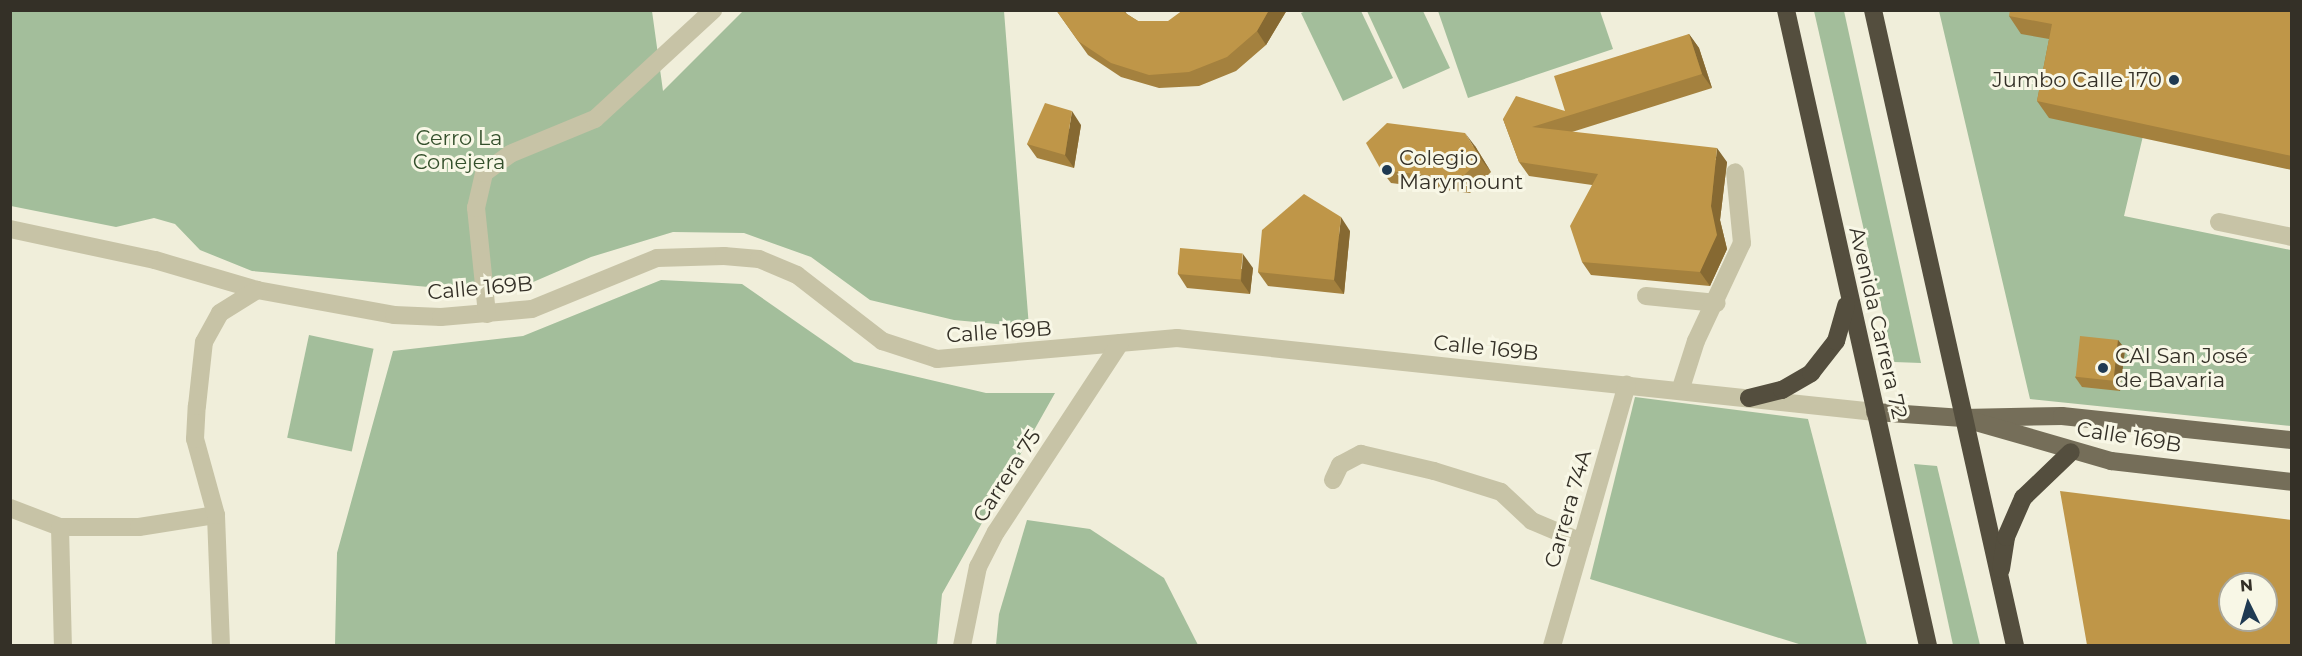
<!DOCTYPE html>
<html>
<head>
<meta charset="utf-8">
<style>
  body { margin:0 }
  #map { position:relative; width:2302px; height:656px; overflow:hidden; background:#f0eeda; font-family:Montserrat,sans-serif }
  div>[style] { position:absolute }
  .green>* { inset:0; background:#a3be9b; transform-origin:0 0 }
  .minor>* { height:18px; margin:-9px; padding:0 9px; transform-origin:9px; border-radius:9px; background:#c7c3a6 }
  .major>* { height:18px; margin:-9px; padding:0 9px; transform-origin:9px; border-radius:9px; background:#756e59 }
  .highway>* { height:18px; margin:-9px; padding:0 9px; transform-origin:9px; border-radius:9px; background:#544e3e }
  .wall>* { inset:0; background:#a4813e }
  .shaded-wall>* { inset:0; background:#866932 }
  .building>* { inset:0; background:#bf9648; transform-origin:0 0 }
  .dots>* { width:16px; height:16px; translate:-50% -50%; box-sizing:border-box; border:3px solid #f8f7e6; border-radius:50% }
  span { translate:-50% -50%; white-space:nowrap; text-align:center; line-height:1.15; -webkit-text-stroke:6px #f8f7e6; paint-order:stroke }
  .poi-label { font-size:21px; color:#343027 }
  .right { translate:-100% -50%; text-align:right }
  .left { translate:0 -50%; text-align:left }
  .park-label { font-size:21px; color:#34502c }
  .street-label { font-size:21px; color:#343027 }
  .frame { position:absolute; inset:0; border:12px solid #343027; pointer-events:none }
  .north { position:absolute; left:2218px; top:572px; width:60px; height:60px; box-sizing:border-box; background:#f8f7e6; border:2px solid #aaa79a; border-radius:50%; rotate:355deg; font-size:16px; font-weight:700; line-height:24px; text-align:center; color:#343027 }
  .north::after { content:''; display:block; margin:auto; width:21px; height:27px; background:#1f3a52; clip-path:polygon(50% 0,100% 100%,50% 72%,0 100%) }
</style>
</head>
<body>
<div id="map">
  <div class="green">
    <div style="clip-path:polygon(10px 11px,652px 11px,663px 91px,743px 11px,1004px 11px,1029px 327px,954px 320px,870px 300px,811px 257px,744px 233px,673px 232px,591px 257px,517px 289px,451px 289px,252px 271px,200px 250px,175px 224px,154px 218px,116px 227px,11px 206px)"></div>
    <div style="clip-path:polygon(1306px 11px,1361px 11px,1393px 78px,1343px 101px,1301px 13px)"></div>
    <div style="clip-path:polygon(1367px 11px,1423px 11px,1450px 68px,1403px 89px)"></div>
    <div style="clip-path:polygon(1438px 11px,1600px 11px,1613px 49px,1468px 98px)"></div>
    <div style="clip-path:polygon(1814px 11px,1844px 11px,1921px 363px,1894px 362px)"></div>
    <div style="clip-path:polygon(1939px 11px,2026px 11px,2064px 42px,2143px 136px,2124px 216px,2291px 250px,2291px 426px,2030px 399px)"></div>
    <div style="clip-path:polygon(661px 280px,742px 284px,854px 362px,986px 393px,1055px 393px,942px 594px,937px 645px,335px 645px,337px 553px,393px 351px,523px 336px)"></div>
    <div style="left:309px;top:335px;width:66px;height:105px;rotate:12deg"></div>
    <div style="clip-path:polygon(1635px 397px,1808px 419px,1867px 645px,1802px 645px,1590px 579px)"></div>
    <div style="clip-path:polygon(1914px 464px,1937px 466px,1980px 645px,1953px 645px)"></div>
    <div style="clip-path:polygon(1027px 520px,1090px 529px,1164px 578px,1198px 645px,996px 645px,999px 614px)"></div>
  </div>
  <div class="minor">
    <div style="left:2219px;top:222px;width:75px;rotate:11.6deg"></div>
    <div style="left:10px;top:229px;width:148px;rotate:12.1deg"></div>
    <div style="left:155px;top:260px;width:106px;rotate:16.4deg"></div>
    <div style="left:257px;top:290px;width:139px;rotate:10.3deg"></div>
    <div style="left:394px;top:315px;width:47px;rotate:2.4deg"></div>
    <div style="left:441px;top:317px;width:91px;rotate:-5deg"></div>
    <div style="left:532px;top:309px;width:135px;rotate:-22.2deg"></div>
    <div style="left:657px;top:258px;width:67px;rotate:-1.7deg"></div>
    <div style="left:724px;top:256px;width:35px;rotate:5deg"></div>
    <div style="left:759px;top:259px;width:41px;rotate:22.8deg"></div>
    <div style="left:797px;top:275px;width:108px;rotate:37.8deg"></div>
    <div style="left:882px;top:341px;width:58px;rotate:18.1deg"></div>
    <div style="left:937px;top:359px;width:241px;rotate:-5deg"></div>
    <div style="left:1177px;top:338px;width:702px;rotate:6.05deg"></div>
    <div style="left:1646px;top:296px;width:71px;rotate:5.6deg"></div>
    <div style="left:487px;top:314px;width:107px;rotate:-95.9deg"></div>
    <div style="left:476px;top:208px;width:36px;rotate:-77deg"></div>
    <div style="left:484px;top:173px;width:32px;rotate:-36deg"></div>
    <div style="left:510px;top:154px;width:92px;rotate:-22.4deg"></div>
    <div style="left:595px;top:119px;width:161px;rotate:-42.7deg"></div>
    <div style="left:1680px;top:391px;width:52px;rotate:-72.3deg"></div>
    <div style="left:1696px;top:341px;width:108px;rotate:-64.9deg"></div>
    <div style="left:1742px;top:243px;width:71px;rotate:-95.6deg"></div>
    <div style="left:1333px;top:480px;width:17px;rotate:-65deg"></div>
    <div style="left:1340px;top:465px;width:24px;rotate:-28deg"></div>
    <div style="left:1361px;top:454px;width:75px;rotate:13.1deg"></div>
    <div style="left:1434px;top:471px;width:70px;rotate:17.4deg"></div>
    <div style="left:1501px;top:492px;width:42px;rotate:43.1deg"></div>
    <div style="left:1532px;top:521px;width:54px;rotate:22.8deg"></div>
    <div style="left:10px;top:508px;width:53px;rotate:20.8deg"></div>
    <div style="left:60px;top:527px;width:79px"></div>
    <div style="left:139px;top:527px;width:78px;rotate:-8.9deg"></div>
    <div style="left:60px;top:527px;width:119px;rotate:88.6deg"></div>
    <div style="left:221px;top:646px;width:131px;rotate:-92.2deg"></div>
    <div style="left:216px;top:515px;width:79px;rotate:-105.4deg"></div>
    <div style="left:195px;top:439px;width:33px;rotate:-87deg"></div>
    <div style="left:197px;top:406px;width:64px;rotate:-83.8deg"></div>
    <div style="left:204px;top:342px;width:33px;rotate:-61deg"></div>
    <div style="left:220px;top:313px;width:44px;rotate:-31.9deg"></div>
    <div style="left:962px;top:646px;width:81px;rotate:-78.6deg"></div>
    <div style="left:978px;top:567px;width:39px;rotate:-63deg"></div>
    <div style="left:996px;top:532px;width:226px;rotate:-56.7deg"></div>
    <div style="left:1552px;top:646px;width:272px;rotate:-74deg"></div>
  </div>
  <div class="major">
    <div style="left:1875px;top:412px;width:88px;rotate:3.9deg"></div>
    <div style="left:1963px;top:418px;width:99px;rotate:-1.2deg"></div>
    <div style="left:2062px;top:416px;width:231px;rotate:6deg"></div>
    <div style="left:1976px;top:422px;width:141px;rotate:16.1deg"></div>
    <div style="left:2111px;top:461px;width:182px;rotate:6.6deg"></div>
  </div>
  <div class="highway">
    <div style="left:1786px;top:10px;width:652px;rotate:77.41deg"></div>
    <div style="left:1873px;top:10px;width:652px;rotate:77.41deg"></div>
    <div style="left:1749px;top:398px;width:34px;rotate:-14deg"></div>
    <div style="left:1782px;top:390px;width:34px;rotate:-30deg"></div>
    <div style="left:1811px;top:373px;width:41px;rotate:-52deg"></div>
    <div style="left:1836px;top:341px;width:37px;rotate:-74deg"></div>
    <div style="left:2001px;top:569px;width:32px;rotate:-81deg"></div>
    <div style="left:2006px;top:537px;width:43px;rotate:-66.4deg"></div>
    <div style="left:2023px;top:498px;width:66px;rotate:-43.8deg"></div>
  </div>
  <div class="wall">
    <div style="clip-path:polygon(1056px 10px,1124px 10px,1127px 14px,1138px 21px,1168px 21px,1287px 10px,1266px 45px,1236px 71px,1199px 86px,1159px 88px,1121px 77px,1088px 55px)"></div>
    <div style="clip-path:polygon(2292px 10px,2292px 170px,2049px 118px,2037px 101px,2049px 39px,2021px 34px,2009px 16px)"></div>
    <div style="clip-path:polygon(1689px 34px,1699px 48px,1712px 88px,1572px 132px,1727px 162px,1720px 220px,1727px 249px,1710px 286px,1591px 275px,1582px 262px,1592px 185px,1529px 176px,1519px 162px,1503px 119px,1565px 111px)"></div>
    <div style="clip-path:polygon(1081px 125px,1074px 168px,1037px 158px,1027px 144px)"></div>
    <div style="clip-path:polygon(1475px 146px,1491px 172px,1470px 193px,1391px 183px,1381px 170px)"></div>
    <div style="clip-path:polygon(1350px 231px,1344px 294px,1268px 286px,1258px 272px)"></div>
    <div style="clip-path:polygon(1253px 268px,1250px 294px,1187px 288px,1178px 274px)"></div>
    <div style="clip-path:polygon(2118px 340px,2125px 349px,2120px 391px,2082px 387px,2075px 377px)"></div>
  </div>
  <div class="shaded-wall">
    <div style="clip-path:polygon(1269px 10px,1287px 10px,1266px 45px,1257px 31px)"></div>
    <div style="clip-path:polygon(1689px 34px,1699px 48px,1712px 88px,1702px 74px)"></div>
    <div style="clip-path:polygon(1072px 111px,1081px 125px,1074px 168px,1065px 155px)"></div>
    <div style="clip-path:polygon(1465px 133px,1475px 146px,1491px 172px,1481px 159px)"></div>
    <div style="clip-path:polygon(1717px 148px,1727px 162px,1720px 220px,1727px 249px,1710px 286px,1700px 272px,1711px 206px)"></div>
    <div style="clip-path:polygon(1341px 217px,1350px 231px,1344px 294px,1334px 280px)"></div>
    <div style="clip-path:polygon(1243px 254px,1253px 268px,1250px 294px,1241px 281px)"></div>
    <div style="clip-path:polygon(2118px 340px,2125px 349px,2120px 391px,2113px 381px)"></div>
  </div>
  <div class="building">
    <div style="clip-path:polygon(1056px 10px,1123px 10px,1125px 13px,1138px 21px,1168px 21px,1183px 10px,1269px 10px,1257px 31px,1227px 57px,1189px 72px,1149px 75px,1111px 63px,1078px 41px)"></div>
    <div style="clip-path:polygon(2010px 10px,2292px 10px,2292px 156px,2037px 101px,2052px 24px,2009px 16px)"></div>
    <div style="clip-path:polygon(1689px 34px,1702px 74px,1532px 127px,1717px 148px,1711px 206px,1717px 235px,1700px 272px,1582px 262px,1570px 226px,1598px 174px,1519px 162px,1503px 119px,1516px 96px,1565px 111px,1554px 76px)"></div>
    <div style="clip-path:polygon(1045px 103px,1072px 111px,1065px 155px,1027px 144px)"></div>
    <div style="clip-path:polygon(1387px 123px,1465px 133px,1481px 159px,1460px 179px,1381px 170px,1366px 143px)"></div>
    <div style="clip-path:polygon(1304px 194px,1341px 217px,1334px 280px,1258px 272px,1262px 230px)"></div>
    <div style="left:1180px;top:248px;width:63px;height:26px;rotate:5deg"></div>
    <div style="left:2080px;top:336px;width:38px;height:41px;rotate:6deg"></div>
    <div style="clip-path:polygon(evenodd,2060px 491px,2292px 520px,2292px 645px,2087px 645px,2060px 491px,2230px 584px,2266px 584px,2266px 620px,2230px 620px,2230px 584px)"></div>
  </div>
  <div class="dots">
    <div style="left:2174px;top:80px;background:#1f3a52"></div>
    <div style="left:1387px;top:170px;background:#1f3a52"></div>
    <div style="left:2103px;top:368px;background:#1f3a52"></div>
  </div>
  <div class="poi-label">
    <span class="right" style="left:2162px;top:80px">Jumbo Calle 170</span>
    <span class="left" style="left:1399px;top:170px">Colegio<br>Marymount</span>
    <span class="left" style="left:2115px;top:368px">CAI San José<br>de Bavaria</span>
  </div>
  <div class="park-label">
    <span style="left:459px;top:150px">Cerro La<br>Conejera</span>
  </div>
  <div class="street-label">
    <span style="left:480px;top:288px;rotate:-5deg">Calle 169B</span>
    <span style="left:1878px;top:323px;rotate:77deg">Avenida Carrera 72</span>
    <span style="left:999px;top:332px;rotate:-4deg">Calle 169B</span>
    <span style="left:1486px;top:348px;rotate:6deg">Calle 169B</span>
    <span style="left:2129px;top:437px;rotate:9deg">Calle 169B</span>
    <span style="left:1007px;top:476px;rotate:-57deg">Carrera 75</span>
    <span style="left:1568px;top:509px;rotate:-74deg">Carrera 74A</span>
  </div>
  <div class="frame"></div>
  <div class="north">N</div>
</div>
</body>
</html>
